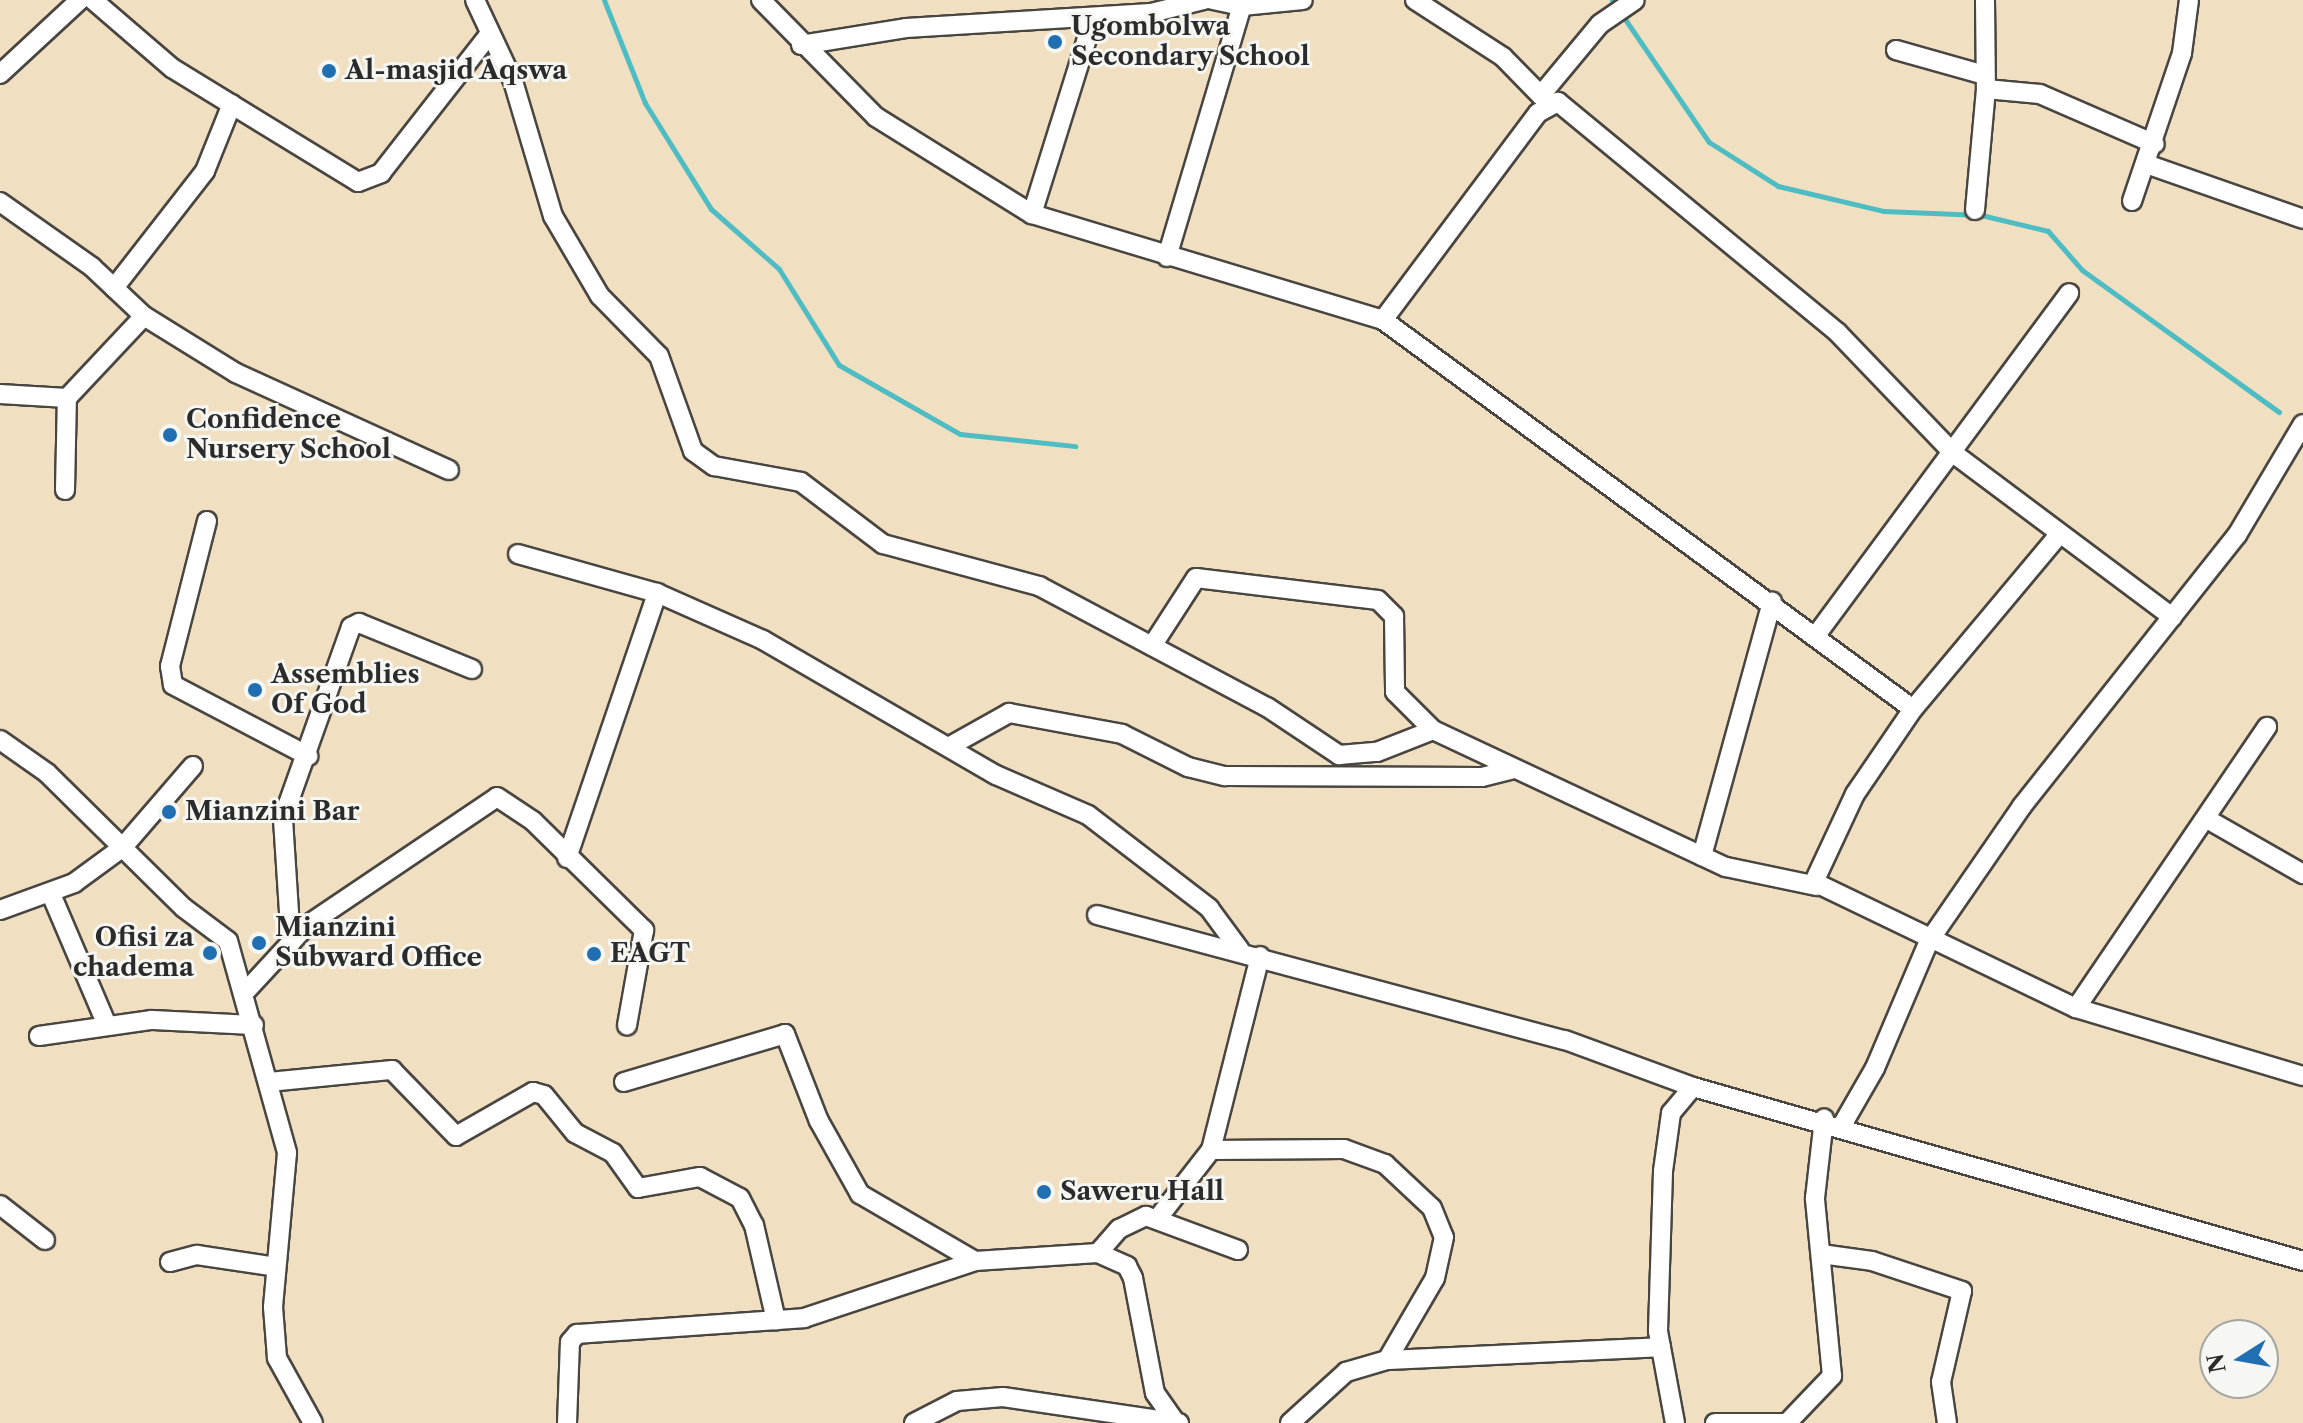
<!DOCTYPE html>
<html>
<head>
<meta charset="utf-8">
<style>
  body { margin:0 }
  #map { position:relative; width:2303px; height:1423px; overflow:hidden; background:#f0dfc0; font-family:"Libre Caslon Text",serif }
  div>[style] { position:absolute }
  .stream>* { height:5px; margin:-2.5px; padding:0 2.5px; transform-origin:2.5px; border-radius:2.5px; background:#4ebcc3 }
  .roads { filter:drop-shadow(2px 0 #494641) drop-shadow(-2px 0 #494641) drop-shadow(0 2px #494641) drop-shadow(0 -2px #494641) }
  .minor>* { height:18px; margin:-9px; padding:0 9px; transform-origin:9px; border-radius:9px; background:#fff }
  .dots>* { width:22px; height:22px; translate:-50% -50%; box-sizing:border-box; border:4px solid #f6f6f2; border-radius:50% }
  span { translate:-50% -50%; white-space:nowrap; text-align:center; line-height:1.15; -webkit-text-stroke:6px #f6f6f2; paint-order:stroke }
  .poi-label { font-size:26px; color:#2b2b2b; font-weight:700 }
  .left { translate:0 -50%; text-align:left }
  .right { translate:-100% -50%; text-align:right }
  .north { position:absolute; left:2199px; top:1319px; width:80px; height:80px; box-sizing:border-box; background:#f6f6f2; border:2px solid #a5a5a2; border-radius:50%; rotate:259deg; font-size:22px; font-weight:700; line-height:32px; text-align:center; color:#2b2b2b }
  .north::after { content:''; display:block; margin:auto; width:28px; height:36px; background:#1f6fb2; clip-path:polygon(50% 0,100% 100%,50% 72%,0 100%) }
</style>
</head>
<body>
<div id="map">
  <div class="stream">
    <div style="left:604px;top:0;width:111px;rotate:68.3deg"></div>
    <div style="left:645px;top:103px;width:125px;rotate:58.1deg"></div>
    <div style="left:711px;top:209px;width:91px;rotate:41.4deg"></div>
    <div style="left:779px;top:269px;width:113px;rotate:58deg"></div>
    <div style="left:839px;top:365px;width:139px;rotate:29.7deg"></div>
    <div style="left:960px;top:434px;width:116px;rotate:6deg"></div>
    <div style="left:1612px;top:0;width:172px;rotate:55.7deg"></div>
    <div style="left:1709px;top:142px;width:82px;rotate:32.5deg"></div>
    <div style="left:1778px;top:186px;width:109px;rotate:13.3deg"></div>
    <div style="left:1884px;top:211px;width:97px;rotate:2.4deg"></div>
    <div style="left:1981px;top:215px;width:69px;rotate:13.4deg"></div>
    <div style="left:2048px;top:231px;width:52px;rotate:48.9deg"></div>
    <div style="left:2082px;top:270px;width:243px;rotate:35.8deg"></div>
  </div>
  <div class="roads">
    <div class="minor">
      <div style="left:93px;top:0;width:104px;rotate:40.7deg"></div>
      <div style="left:172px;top:68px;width:218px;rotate:31.5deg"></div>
      <div style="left:358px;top:182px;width:25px;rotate:-21deg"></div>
      <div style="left:381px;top:173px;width:175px;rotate:-52deg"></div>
      <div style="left:475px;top:0;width:89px;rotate:64.9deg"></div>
      <div style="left:513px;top:81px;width:141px;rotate:73.5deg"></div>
      <div style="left:553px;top:216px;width:93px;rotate:59.6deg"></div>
      <div style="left:600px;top:296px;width:84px;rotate:45.5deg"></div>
      <div style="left:659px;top:356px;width:101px;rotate:70.3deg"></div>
      <div style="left:693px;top:451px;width:26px;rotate:36deg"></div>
      <div style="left:714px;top:466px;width:88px;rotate:10.4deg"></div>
      <div style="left:801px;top:482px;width:103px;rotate:37.1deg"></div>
      <div style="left:883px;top:544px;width:162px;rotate:15.1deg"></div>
      <div style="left:1039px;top:586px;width:258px;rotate:28deg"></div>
      <div style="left:1267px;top:707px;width:87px;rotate:33.7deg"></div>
      <div style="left:1339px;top:755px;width:38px;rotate:-5deg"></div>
      <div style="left:1377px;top:752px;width:60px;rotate:-21.4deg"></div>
      <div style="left:761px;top:0;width:164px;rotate:45.5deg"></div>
      <div style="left:876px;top:117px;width:184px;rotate:31.9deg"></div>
      <div style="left:1032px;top:214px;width:367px;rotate:16.8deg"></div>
      <div style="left:1383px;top:320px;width:657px;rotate:36.28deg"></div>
      <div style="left:1213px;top:0;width:30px;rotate:12deg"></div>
      <div style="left:1242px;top:6px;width:61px;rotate:-5.6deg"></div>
      <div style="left:1415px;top:0;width:105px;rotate:32.9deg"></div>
      <div style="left:1503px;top:57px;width:66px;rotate:45.6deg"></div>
      <div style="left:1985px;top:0;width:89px;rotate:89.4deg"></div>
      <div style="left:1986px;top:89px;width:54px;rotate:5.3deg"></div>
      <div style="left:2040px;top:94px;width:125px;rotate:23.5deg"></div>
      <div style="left:801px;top:45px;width:106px;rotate:-9.2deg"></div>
      <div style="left:906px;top:28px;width:245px;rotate:-3.5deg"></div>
      <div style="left:1151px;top:13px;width:55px;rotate:-13.8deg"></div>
      <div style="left:1896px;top:50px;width:88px;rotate:15.8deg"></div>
      <div style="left:0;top:74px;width:109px;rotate:-42.8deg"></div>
      <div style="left:1541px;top:95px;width:92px;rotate:-50.3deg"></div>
      <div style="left:1600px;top:24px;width:42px;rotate:-34.4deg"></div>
      <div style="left:2149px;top:165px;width:163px;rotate:19.3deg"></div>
      <div style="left:2132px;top:201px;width:156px;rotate:-71.3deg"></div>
      <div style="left:2182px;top:53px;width:53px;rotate:-82.5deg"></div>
      <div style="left:0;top:202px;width:113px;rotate:35.2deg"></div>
      <div style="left:92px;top:267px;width:71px;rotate:43.3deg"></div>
      <div style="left:144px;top:316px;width:108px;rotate:31.8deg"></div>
      <div style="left:236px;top:373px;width:234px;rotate:24.5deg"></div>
      <div style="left:1975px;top:210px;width:121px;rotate:-84.8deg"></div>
      <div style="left:1032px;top:214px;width:204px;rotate:-72.6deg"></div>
      <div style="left:1167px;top:257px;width:262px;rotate:-73.4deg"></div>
      <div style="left:114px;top:288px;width:148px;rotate:-52.1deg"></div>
      <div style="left:205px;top:171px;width:72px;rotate:-68.1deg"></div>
      <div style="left:1383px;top:320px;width:259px;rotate:-53.2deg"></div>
      <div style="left:1538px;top:113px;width:23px;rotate:-29deg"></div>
      <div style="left:1558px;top:102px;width:363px;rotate:39.5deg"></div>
      <div style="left:1838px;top:333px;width:166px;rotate:46.2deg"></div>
      <div style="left:1953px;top:453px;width:274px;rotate:36.8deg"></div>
      <div style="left:0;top:394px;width:67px;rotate:3.4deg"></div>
      <div style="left:65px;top:490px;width:92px;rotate:-88.8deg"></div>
      <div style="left:67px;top:398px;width:112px;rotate:-46.8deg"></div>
      <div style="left:207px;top:521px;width:150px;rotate:104.3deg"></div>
      <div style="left:170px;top:666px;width:19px;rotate:81deg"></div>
      <div style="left:173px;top:685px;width:153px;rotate:27.7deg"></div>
      <div style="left:2057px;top:537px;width:224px;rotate:129.9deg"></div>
      <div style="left:1913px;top:709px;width:103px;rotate:124.3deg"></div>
      <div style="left:1855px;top:794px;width:97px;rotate:115deg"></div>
      <div style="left:1814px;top:882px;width:291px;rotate:25.7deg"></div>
      <div style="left:2076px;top:1008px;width:237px;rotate:16.7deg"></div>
      <div style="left:518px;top:554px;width:144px;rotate:15.7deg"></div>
      <div style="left:657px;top:593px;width:116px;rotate:23.9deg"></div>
      <div style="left:763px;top:640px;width:269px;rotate:30.1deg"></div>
      <div style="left:996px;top:775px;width:100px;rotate:23.5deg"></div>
      <div style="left:1088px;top:815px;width:153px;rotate:37.5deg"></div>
      <div style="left:1209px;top:908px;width:52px;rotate:53.6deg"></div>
      <div style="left:1817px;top:634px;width:424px;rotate:-53.5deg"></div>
      <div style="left:1152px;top:646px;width:81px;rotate:-57.1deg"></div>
      <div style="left:1196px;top:578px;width:183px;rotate:6.9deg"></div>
      <div style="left:1378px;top:600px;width:23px;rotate:45deg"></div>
      <div style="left:1394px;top:616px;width:76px;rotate:89.2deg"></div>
      <div style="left:1395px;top:692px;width:54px;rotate:45deg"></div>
      <div style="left:1433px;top:730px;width:323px;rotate:25.1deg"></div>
      <div style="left:1726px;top:867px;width:93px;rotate:11.8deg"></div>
      <div style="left:0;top:740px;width:57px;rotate:35.1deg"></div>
      <div style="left:47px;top:773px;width:192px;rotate:44.6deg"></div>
      <div style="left:184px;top:908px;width:55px;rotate:36.9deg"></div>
      <div style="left:228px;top:941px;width:220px;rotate:74.4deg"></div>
      <div style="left:287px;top:1153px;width:155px;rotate:95.2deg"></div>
      <div style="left:273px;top:1307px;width:51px;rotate:85.5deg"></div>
      <div style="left:277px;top:1358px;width:74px;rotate:61deg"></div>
      <div style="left:950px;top:746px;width:68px;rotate:-29.2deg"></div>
      <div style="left:1009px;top:713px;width:115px;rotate:10.5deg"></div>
      <div style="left:1122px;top:734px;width:74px;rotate:26.6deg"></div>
      <div style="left:1188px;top:767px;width:38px;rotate:14deg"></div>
      <div style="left:1225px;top:776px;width:257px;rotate:0.2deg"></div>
      <div style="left:1482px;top:777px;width:30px;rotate:-14deg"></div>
      <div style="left:2207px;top:819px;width:111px;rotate:29.8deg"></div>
      <div style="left:1702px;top:856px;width:264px;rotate:-74.6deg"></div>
      <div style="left:567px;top:858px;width:280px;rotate:-71.2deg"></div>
      <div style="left:51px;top:894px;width:140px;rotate:66.9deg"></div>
      <div style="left:0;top:910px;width:79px;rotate:-20deg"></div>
      <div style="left:74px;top:883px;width:61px;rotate:-36.3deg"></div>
      <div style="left:123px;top:847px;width:107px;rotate:-49.2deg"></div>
      <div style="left:1097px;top:915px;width:484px;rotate:15deg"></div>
      <div style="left:1565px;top:1040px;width:136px;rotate:20.2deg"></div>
      <div style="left:291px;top:943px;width:125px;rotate:-93.7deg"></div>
      <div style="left:283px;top:818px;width:203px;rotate:-70.4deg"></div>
      <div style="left:351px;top:627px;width:9px;rotate:-27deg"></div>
      <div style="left:359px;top:623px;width:122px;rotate:22.2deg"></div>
      <div style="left:247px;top:990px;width:87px;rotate:-47.3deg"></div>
      <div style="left:306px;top:926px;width:230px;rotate:-34deg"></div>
      <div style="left:497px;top:797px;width:43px;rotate:33.7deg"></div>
      <div style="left:533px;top:821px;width:156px;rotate:44.5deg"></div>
      <div style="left:644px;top:930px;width:97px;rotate:100.1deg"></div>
      <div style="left:2076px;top:1008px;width:340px;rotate:-55.8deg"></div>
      <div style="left:39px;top:1036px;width:114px;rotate:-8.1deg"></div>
      <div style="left:152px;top:1020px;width:102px;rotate:2.8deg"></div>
      <div style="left:269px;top:1082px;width:124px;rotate:-5.6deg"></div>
      <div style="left:392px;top:1070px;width:92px;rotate:45.9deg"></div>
      <div style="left:456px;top:1136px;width:89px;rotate:-29.7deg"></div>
      <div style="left:533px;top:1092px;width:11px;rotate:15deg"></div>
      <div style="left:544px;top:1095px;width:49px;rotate:50.8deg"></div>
      <div style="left:575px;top:1133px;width:43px;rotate:27.8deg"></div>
      <div style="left:613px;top:1153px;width:43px;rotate:54.5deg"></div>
      <div style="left:638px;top:1188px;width:63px;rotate:-10.1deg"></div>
      <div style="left:700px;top:1177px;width:45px;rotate:27.7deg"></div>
      <div style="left:740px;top:1198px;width:30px;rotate:63deg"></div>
      <div style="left:754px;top:1225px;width:98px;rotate:77deg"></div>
      <div style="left:624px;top:1082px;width:168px;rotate:-16.6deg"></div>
      <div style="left:785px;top:1034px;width:93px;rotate:68.7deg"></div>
      <div style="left:819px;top:1121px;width:84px;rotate:60.7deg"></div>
      <div style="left:860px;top:1194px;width:133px;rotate:30.2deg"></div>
      <div style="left:1841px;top:1127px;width:68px;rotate:-60deg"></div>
      <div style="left:1875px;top:1068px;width:138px;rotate:-67deg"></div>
      <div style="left:1929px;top:941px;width:164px;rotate:-55.4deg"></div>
      <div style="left:2022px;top:806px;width:346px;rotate:-51.6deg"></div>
      <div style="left:2237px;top:535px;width:129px;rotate:-59.3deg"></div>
      <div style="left:1211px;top:1150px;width:200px;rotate:-75.8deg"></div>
      <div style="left:0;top:1205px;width:57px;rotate:37.9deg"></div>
      <div style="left:1158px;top:1218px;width:86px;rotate:-52.1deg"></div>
      <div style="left:1211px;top:1150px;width:133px;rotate:-0.4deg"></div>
      <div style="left:1344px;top:1149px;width:44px;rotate:20.1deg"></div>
      <div style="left:1385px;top:1164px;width:64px;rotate:43.1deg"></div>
      <div style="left:1432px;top:1208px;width:31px;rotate:68deg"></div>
      <div style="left:1444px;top:1237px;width:42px;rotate:102.4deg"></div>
      <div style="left:1435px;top:1278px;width:95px;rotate:120.3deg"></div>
      <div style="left:1098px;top:1253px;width:32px;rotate:-49deg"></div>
      <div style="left:1119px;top:1229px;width:30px;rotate:-26deg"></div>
      <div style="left:1146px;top:1216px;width:98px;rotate:20.3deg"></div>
      <div style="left:1821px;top:1254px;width:51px;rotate:7.8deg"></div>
      <div style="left:1872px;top:1261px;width:95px;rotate:18.4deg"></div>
      <div style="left:1962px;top:1291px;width:93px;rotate:103deg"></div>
      <div style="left:1941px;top:1382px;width:41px;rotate:81.7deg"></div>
      <div style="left:170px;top:1262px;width:28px;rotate:-15deg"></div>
      <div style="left:197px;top:1255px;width:80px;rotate:8.6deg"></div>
      <div style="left:1788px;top:1422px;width:64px;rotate:-46.3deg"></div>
      <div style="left:1832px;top:1376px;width:179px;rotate:-95.5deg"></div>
      <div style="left:1815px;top:1198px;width:80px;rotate:-83.5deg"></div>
      <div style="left:567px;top:1423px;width:81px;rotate:-87.9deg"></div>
      <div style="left:570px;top:1342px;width:11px;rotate:-49deg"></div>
      <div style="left:577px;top:1334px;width:228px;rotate:-4deg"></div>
      <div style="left:804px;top:1318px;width:180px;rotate:-18.4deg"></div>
      <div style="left:975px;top:1261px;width:123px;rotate:-3.7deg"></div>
      <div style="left:1098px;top:1253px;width:32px;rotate:24deg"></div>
      <div style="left:1127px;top:1266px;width:13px;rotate:63deg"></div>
      <div style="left:1133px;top:1278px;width:117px;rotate:79.2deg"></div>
      <div style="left:1155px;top:1393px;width:33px;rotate:55deg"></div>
      <div style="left:914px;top:1423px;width:48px;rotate:-27.1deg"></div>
      <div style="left:957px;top:1401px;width:46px;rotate:-5deg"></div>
      <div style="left:1003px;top:1397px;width:178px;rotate:8.4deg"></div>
      <div style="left:1290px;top:1423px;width:76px;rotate:-42.3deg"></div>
      <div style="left:1346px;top:1372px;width:43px;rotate:-16.3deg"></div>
      <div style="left:1387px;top:1360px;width:274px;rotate:-2.7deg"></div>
      <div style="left:1675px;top:1423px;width:94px;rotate:-100.5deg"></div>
      <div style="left:1658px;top:1331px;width:160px;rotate:-88.2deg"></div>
      <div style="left:1663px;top:1171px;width:59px;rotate:-82.1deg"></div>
      <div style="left:1671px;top:1113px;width:34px;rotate:-50deg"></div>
      <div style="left:1693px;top:1087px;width:634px;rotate:15.92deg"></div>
      <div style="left:1715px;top:1423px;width:75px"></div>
    </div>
  </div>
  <div class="dots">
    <div style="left:1055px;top:42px;background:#1f6fb2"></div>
    <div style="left:329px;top:71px;background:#1f6fb2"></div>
    <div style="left:170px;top:435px;background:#1f6fb2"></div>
    <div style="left:255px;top:690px;background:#1f6fb2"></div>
    <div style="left:169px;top:812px;background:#1f6fb2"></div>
    <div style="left:259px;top:943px;background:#1f6fb2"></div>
    <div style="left:210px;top:953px;background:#1f6fb2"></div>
    <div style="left:594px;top:954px;background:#1f6fb2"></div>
    <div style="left:1044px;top:1192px;background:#1f6fb2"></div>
  </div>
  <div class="poi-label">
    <span class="left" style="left:1071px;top:42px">Ugombolwa<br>Secondary School</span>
    <span class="left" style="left:345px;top:71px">Al-masjid Aqswa</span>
    <span class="left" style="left:186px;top:435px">Confidence<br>Nursery School</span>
    <span class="left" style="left:271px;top:690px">Assemblies<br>Of God</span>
    <span class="left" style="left:185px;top:812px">Mianzini Bar</span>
    <span class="left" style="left:275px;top:943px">Mianzini<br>Subward Office</span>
    <span class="right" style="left:194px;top:953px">Ofisi za<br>chadema</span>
    <span class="left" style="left:610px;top:954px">EAGT</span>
    <span class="left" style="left:1060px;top:1192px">Saweru Hall</span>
  </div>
  <div class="north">N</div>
</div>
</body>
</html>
